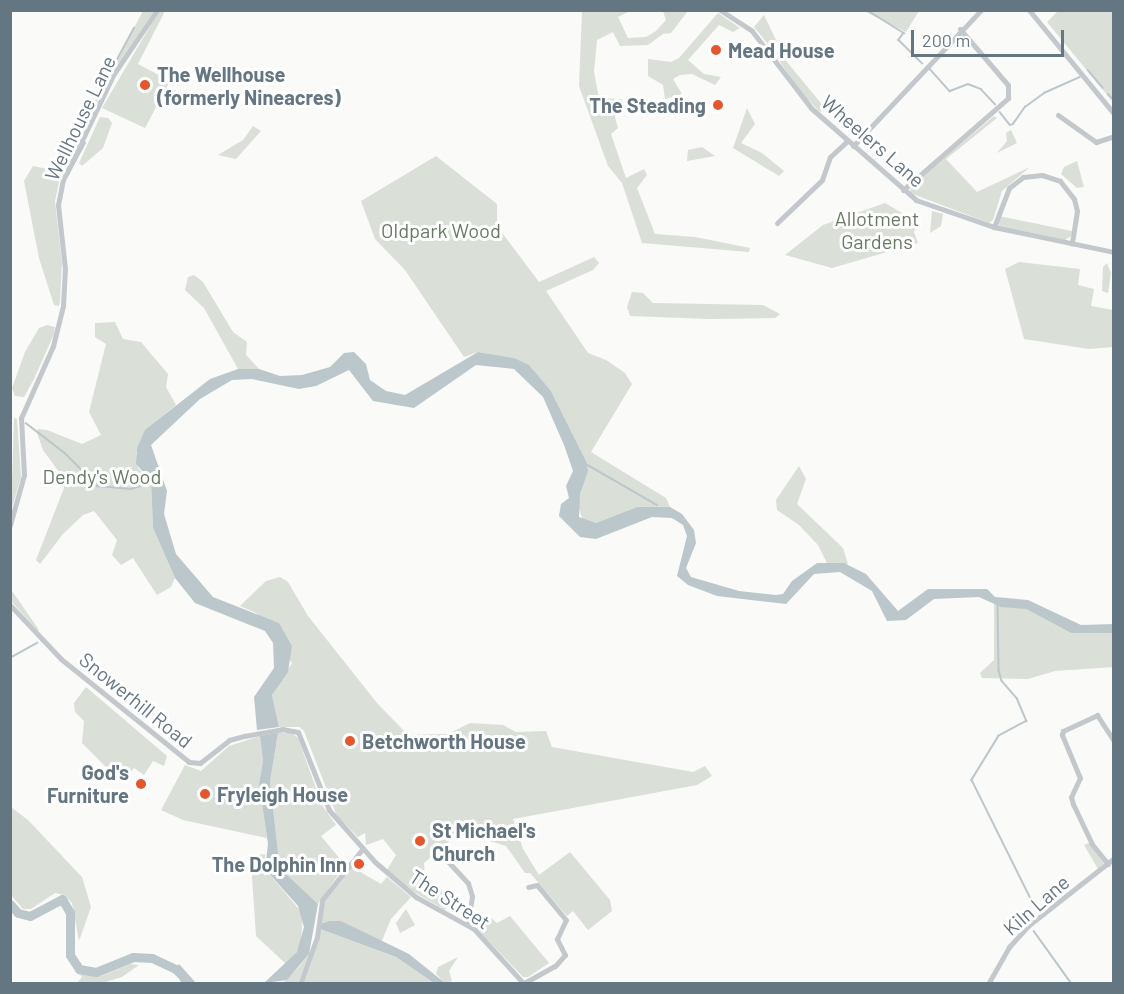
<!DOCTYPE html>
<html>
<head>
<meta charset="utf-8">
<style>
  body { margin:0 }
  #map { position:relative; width:1124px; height:994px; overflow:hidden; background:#fafaf8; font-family:Barlow,sans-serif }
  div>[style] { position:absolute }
  .green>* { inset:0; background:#dadfd7 }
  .water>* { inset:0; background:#bbc7cb }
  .stream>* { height:1.5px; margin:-0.75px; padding:0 0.75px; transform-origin:0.75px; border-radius:0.75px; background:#bbc7cb }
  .river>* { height:9px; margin:-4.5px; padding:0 4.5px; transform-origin:4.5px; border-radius:4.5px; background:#bbc7cb }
  .minor>* { height:5px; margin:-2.5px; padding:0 2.5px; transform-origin:2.5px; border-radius:2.5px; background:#c3c8cc }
  .dots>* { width:16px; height:16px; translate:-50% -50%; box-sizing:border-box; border:3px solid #fff; border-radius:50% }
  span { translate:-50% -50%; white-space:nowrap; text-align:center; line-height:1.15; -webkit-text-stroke:6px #fff; paint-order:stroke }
  .poi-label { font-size:20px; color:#657683; font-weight:700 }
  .left { translate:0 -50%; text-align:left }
  .right { translate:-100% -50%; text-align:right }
  .street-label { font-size:20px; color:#657683 }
  .park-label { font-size:20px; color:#687a64 }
  .frame { position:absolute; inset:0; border:12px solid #657683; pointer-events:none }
  .scale { position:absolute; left:911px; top:30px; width:153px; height:27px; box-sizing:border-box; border:3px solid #657683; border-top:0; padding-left:8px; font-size:18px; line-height:21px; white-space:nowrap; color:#657683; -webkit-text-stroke:4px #fff; paint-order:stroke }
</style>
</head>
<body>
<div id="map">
  <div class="green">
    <div style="clip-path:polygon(143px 11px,154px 11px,108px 79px,93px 112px,86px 117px)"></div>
    <div style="clip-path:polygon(159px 11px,165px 11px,138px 64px,170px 81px,145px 128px,102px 108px)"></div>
    <div style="clip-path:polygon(582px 11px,630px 11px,618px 17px,628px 38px,646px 37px,656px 31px,666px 20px,663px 11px,688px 11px,671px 33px,663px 34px,648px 45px,620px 46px,613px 32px,597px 40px,594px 72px,599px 98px,622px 99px,623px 107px,614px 113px,618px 128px,611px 134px,626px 178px,644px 169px,647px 175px,637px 188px,655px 234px,695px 237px,750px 248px,749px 252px,642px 243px,622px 183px,608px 166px,579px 86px)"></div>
    <div style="clip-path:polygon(864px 11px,919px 11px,906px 32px)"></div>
    <div style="clip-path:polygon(1058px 11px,1113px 11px,1113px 102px,1047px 22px)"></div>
    <div style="clip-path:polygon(718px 13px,740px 28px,733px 32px,719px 25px,688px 60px,704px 74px,721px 77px,715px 85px,692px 74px,680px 75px,673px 79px,682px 94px,665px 99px,663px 85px,648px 76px,648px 59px,671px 62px,679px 58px)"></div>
    <div style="clip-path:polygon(764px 15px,777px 42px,771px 48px,754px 27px)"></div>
    <div style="clip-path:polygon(778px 51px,824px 107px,820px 112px,802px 94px,776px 56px)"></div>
    <div style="clip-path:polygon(747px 108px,755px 124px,741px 143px,762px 153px,784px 171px,779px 176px,733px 148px)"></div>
    <div style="clip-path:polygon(994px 116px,997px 118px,946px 159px,977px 192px,1030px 167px,1002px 191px,993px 220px,989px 223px,910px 193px,911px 186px)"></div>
    <div style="clip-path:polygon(100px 117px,108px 118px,112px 123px,103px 148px,82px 166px,79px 163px)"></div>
    <div style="clip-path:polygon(82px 124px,81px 137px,61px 173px,55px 201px,62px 263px,60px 301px,59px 306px,54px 305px,39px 258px,24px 181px,33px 166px,58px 171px)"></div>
    <div style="clip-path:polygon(253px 126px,261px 131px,236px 159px,218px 155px,243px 140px)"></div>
    <div style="clip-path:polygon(1011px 130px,1017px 143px,997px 153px,1007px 141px,1006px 133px)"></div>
    <div style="clip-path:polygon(702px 147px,715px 156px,687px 161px,688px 150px)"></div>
    <div style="clip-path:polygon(436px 156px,497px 204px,497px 226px,539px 282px,594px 257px,599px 263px,593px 270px,546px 291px,588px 353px,606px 360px,625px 373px,632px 384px,591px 452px,666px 498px,670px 507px,637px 507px,596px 523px,583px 521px,578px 506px,586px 461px,551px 391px,514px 358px,478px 352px,464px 357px,405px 270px,375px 239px,361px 201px)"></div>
    <div style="clip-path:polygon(1077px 161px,1084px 187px,1077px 188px,1061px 174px,1064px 167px)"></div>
    <div style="clip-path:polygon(885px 203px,917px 222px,914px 232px,918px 243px,832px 268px,785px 255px,823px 225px)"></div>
    <div style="clip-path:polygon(932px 211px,943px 214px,941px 226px,930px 233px)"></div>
    <div style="clip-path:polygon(999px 216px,1072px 231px,1071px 236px,1065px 240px,999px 226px)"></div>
    <div style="clip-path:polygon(1019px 262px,1080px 269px,1078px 285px,1094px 289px,1091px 306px,1113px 310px,1113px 347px,1089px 349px,1024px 339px,1005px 269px)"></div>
    <div style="clip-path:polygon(1107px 263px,1111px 273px,1108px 293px,1102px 291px,1103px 267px)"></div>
    <div style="clip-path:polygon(194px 275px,203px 282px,233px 332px,247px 342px,246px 355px,259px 369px,238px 369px,204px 308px,185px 290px,188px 277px)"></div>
    <div style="clip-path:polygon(632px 292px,643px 293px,653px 303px,763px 305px,780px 314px,775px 318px,709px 319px,630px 316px,627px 307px)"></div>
    <div style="clip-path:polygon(115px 322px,123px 339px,141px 342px,168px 374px,166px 387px,176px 405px,145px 431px,136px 453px,138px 468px,151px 481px,153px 528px,175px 578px,171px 587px,157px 595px,133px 558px,121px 565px,112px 555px,117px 540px,94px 511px,83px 515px,63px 534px,40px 564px,36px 560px,64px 488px,64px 479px,43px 450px,37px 433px,38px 429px,47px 430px,82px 444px,101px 435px,89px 412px,106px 344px,95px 337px,95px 323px)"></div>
    <div style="clip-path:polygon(47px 325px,55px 327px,54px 334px,34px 379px,24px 397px,15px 396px,12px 388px,25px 352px,39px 328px)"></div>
    <div style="clip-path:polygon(14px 418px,17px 419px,21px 477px,11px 511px)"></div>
    <div style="clip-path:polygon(799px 466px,806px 479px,797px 504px,843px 548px,848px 564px,827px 563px,818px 545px,799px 525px,777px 510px,776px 500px)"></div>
    <div style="clip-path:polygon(280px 577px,288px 582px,308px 616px,377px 703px,408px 735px,448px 734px,470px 723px,503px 725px,516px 732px,546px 731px,552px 747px,693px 772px,705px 766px,712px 776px,697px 785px,513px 819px,523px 849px,539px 875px,570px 852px,610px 900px,612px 911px,588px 930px,573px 911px,567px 916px,530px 873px,525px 873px,506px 846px,490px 841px,474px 820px,424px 863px,425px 880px,438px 887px,451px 902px,445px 910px,414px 892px,387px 870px,396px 855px,383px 839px,366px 845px,365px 833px,358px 837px,337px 816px,304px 731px,299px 727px,279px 727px,272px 695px,292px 663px,256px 613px,240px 606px,266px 581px)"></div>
    <div style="clip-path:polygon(10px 588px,39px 630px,38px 631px,11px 601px)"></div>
    <div style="clip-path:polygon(994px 604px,1026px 609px,1071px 633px,1113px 633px,1114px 667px,1055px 671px,1028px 679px,982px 678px,980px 673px,994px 660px)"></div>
    <div style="clip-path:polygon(86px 687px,167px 756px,164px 766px,153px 761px,144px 775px,134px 768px,122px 783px,82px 743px,84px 721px,75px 712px,74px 703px)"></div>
    <div style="clip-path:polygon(278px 733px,292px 733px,298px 738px,322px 805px,336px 825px,321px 836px,345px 865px,318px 904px,283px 871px,279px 860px,270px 782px)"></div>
    <div style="clip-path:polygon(260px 736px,263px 761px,259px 784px,267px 838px,183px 820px,161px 810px,185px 765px,201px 771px,229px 746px)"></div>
    <div style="clip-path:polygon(11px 807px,28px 820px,82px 877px,91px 907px,79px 941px,72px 903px,64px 895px,55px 893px,31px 909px,23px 909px,11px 895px)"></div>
    <div style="clip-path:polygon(1089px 843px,1104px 863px,1098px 869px,1084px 845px)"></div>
    <div style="clip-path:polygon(265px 854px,265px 869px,303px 914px,301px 941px,297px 952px,286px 964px,256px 936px,252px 876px,257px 855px)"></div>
    <div style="clip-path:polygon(350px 866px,381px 884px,387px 877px,411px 897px,391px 919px,381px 943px,341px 921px,320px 924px,322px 903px)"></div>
    <div style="clip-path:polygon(406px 909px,415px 925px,400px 933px,396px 923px)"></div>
    <div style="clip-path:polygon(510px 916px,549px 963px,528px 977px,523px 977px,477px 929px,491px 918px,497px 923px)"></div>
    <div style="clip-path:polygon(320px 929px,396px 957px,434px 983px,302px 984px)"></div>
    <div style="clip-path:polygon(309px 954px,298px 983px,282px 984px,299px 967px)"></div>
    <div style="clip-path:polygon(458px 957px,449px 971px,452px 981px,445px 983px,436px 974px,438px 967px)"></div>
    <div style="clip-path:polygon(130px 964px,139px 965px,122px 977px,102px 983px,77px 983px,82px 977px,77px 971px,101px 976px)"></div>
  </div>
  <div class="water">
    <div style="clip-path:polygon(354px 352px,366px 364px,370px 380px,386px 391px,405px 395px,478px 352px,514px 358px,529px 365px,551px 391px,586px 461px,588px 471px,580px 494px,579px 517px,596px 523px,637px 507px,670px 507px,682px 514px,694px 530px,696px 543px,686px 568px,691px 577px,739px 591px,776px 595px,783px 594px,792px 581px,817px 563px,844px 563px,866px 574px,898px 611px,928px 589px,987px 589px,995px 597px,1028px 600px,1081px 625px,1113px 624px,1113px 633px,1071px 633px,1026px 609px,1001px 607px,979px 597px,934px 599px,906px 620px,887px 621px,872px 591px,840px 572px,814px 574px,786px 604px,717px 596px,688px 585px,677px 576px,687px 536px,683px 525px,672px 518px,652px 517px,596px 539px,580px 537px,559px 516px,561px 504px,569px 498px,566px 486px,573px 471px,564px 445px,543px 397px,514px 369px,476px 365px,414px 408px,373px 401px,349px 370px,316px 386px,299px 389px,252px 379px,232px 380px,200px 399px,151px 445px,167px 491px,164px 514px,176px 554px,213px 597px,279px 623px,292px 646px,288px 672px,272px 695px,279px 727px,257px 730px,254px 697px,274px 668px,273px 643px,265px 631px,195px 603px,175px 578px,153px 528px,151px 481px,136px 464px,137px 448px,145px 430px,210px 379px,238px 369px,259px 369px,280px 376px,302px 375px,330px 367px,344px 353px)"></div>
    <div style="clip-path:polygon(278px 733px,270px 782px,279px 860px,283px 871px,318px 904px,309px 954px,287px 980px,264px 983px,297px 952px,304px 927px,298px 906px,265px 869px,268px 844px,259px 784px,263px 761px,260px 736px)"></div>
    <div style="clip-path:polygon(330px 921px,341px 921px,409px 954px,445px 983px,434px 983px,396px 957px,320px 929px,320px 924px)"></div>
    <div style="clip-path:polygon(179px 964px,196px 983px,184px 983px,173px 973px)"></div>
  </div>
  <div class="stream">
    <div style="left:867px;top:10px;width:44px;rotate:31.9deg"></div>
    <div style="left:904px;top:33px;width:9px;rotate:126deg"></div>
    <div style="left:899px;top:40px;width:33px;rotate:45deg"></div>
    <div style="left:114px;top:65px;width:42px;rotate:-61.6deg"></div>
    <div style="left:930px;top:69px;width:30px;rotate:48deg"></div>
    <div style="left:950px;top:91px;width:19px;rotate:-21deg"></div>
    <div style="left:968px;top:84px;width:14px;rotate:21deg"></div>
    <div style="left:981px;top:89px;width:21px;rotate:47deg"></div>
    <div style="left:1088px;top:70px;width:23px;rotate:50deg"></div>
    <div style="left:1108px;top:94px;width:8px;rotate:45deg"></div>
    <div style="left:1000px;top:112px;width:16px;rotate:52deg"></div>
    <div style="left:1010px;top:125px;width:3px;rotate:-18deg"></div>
    <div style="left:1013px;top:124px;width:21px;rotate:-55deg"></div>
    <div style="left:1025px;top:107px;width:24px;rotate:-36deg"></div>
    <div style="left:1044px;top:93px;width:39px;rotate:-24deg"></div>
    <div style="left:68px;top:175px;width:36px;rotate:-62deg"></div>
    <div style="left:26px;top:423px;width:49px;rotate:37.6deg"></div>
    <div style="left:65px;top:453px;width:47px;rotate:45deg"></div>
    <div style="left:98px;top:486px;width:33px;rotate:5deg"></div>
    <div style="left:131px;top:489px;width:9px;rotate:-18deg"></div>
    <div style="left:140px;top:486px;width:13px;rotate:-51deg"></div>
    <div style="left:586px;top:464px;width:82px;rotate:30deg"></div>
    <div style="left:998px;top:605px;width:66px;rotate:89.1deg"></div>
    <div style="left:999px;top:671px;width:10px;rotate:73deg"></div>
    <div style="left:1002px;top:681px;width:23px;rotate:49deg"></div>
    <div style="left:1017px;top:698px;width:25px;rotate:67deg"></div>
    <div style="left:1027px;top:721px;width:32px;rotate:152deg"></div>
    <div style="left:999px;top:736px;width:52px;rotate:121.5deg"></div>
    <div style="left:972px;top:780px;width:142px;rotate:63.6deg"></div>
    <div style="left:10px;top:658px;width:31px;rotate:-29deg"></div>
    <div style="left:1034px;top:931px;width:65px;rotate:54.4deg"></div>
  </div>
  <div class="river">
    <div style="left:10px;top:904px;width:12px;rotate:48deg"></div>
    <div style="left:18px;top:913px;width:12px;rotate:14deg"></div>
    <div style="left:30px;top:916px;width:36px;rotate:-28deg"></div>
    <div style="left:62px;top:899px;width:16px;rotate:60deg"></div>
    <div style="left:70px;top:913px;width:42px;rotate:90deg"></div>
    <div style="left:70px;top:955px;width:17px;rotate:57deg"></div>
    <div style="left:79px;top:969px;width:17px;rotate:10deg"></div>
    <div style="left:96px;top:972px;width:40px;rotate:-22deg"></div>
    <div style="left:133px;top:957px;width:19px;rotate:3deg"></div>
    <div style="left:152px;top:958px;width:29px;rotate:25deg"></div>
    <div style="left:178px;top:970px;width:17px;rotate:54deg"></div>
  </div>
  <div class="minor">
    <div style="left:720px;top:10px;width:38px;rotate:33deg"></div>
    <div style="left:752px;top:31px;width:97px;rotate:52.5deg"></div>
    <div style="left:811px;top:108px;width:140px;rotate:41.2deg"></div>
    <div style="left:916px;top:200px;width:83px;rotate:19.1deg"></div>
    <div style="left:994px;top:227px;width:123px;rotate:11.8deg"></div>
    <div style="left:1029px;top:10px;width:134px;rotate:50.7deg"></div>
    <div style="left:1058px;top:115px;width:47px;rotate:35.4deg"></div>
    <div style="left:1096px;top:142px;width:19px;rotate:-18deg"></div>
    <div style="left:853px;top:146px;width:187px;rotate:-46.7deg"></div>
    <div style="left:903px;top:190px;width:140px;rotate:-41.2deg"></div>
    <div style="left:1008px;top:98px;width:13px;rotate:-90deg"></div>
    <div style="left:1008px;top:85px;width:74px;rotate:-130.6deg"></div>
    <div style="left:777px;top:223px;width:62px;rotate:-43.7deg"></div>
    <div style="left:822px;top:180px;width:24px;rotate:-71deg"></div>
    <div style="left:830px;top:157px;width:23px;rotate:-43deg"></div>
    <div style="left:994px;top:227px;width:42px;rotate:-69deg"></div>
    <div style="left:1009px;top:188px;width:18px;rotate:-38deg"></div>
    <div style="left:1023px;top:177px;width:19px;rotate:-6deg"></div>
    <div style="left:1042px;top:175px;width:19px;rotate:18deg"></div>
    <div style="left:1060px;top:181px;width:23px;rotate:52deg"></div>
    <div style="left:1074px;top:199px;width:12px;rotate:76deg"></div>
    <div style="left:1077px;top:211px;width:33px;rotate:99deg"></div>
    <div style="left:10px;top:525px;width:52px;rotate:-74.4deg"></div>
    <div style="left:24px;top:475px;width:57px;rotate:-93deg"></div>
    <div style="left:21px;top:418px;width:79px;rotate:-66deg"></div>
    <div style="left:53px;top:346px;width:41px;rotate:-76deg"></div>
    <div style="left:63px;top:306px;width:37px;rotate:-87deg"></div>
    <div style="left:65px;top:269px;width:64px;rotate:-96.2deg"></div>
    <div style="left:58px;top:205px;width:25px;rotate:-79deg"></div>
    <div style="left:63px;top:180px;width:116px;rotate:-64.5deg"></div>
    <div style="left:113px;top:75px;width:78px;rotate:-55.9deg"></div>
    <div style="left:10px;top:605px;width:74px;rotate:46.6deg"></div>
    <div style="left:61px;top:659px;width:164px;rotate:38.8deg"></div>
    <div style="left:189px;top:762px;width:11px;rotate:5deg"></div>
    <div style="left:200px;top:763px;width:37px;rotate:-38deg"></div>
    <div style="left:229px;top:740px;width:16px;rotate:-15deg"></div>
    <div style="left:244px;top:736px;width:39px;rotate:-10deg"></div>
    <div style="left:282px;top:729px;width:16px;rotate:11deg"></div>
    <div style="left:298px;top:732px;width:84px;rotate:68.3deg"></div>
    <div style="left:329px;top:810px;width:69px;rotate:48.5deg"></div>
    <div style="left:375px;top:862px;width:54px;rotate:40.5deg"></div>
    <div style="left:416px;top:897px;width:66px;rotate:28.9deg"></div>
    <div style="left:474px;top:929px;width:74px;rotate:47.7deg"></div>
    <div style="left:440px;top:853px;width:41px;rotate:47deg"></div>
    <div style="left:468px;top:883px;width:14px;rotate:73deg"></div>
    <div style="left:472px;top:896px;width:29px;rotate:98deg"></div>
    <div style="left:1108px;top:864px;width:26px;rotate:-129deg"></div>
    <div style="left:1092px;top:844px;width:44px;rotate:-115.4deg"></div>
    <div style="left:1073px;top:804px;width:7px;rotate:-106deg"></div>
    <div style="left:1071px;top:797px;width:21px;rotate:-65deg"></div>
    <div style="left:1080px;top:778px;width:47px;rotate:-112.7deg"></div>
    <div style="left:1062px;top:735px;width:4px;rotate:-76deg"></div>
    <div style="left:1063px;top:731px;width:38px;rotate:-25deg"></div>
    <div style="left:1097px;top:715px;width:31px;rotate:57deg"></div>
    <div style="left:524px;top:983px;width:35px;rotate:-29deg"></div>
    <div style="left:555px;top:966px;width:15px;rotate:-48deg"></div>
    <div style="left:565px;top:955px;width:18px;rotate:-117deg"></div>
    <div style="left:557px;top:939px;width:21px;rotate:-65deg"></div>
    <div style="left:566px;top:920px;width:45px;rotate:-129.6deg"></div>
    <div style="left:537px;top:885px;width:9px;rotate:167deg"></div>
    <div style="left:300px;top:984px;width:50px;rotate:-70.1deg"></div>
    <div style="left:317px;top:937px;width:37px;rotate:-82deg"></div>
    <div style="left:322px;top:900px;width:66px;rotate:-51.7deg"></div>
    <div style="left:988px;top:984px;width:43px;rotate:-60.4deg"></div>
    <div style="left:1009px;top:947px;width:30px;rotate:-48deg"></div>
    <div style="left:1029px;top:925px;width:108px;rotate:-38.2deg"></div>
  </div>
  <div class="dots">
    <div style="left:716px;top:50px;background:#e4572e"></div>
    <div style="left:145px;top:85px;background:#e4572e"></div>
    <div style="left:718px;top:105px;background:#e4572e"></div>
    <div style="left:350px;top:741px;background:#e4572e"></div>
    <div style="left:141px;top:784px;background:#e4572e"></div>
    <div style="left:205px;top:794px;background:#e4572e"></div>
    <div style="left:420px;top:841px;background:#e4572e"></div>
    <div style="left:359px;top:864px;background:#e4572e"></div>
  </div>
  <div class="poi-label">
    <span class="left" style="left:728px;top:50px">Mead House</span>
    <span class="left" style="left:157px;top:86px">The Wellhouse<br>(formerly Nineacres)</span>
    <span class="right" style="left:706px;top:105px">The Steading</span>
    <span class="left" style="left:362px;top:741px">Betchworth House</span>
    <span class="right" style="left:129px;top:784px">God's<br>Furniture</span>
    <span class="left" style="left:217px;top:794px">Fryleigh House</span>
    <span class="left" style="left:432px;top:842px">St Michael's<br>Church</span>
    <span class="right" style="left:347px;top:864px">The Dolphin Inn</span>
  </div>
  <div class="street-label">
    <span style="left:80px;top:118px;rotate:-64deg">Wellhouse Lane</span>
    <span style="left:873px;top:141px;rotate:41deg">Wheelers Lane</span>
    <span style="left:136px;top:700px;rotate:39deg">Snowerhill Road</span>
    <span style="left:450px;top:899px;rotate:33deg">The Street</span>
    <span style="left:1036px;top:905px;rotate:-41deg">Kiln Lane</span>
  </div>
  <div class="park-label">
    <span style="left:877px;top:230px">Allotment<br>Gardens</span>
    <span style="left:441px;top:230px">Oldpark Wood</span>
    <span style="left:102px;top:476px">Dendy's Wood</span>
  </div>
  <div class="frame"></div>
  <div class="scale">200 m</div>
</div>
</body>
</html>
